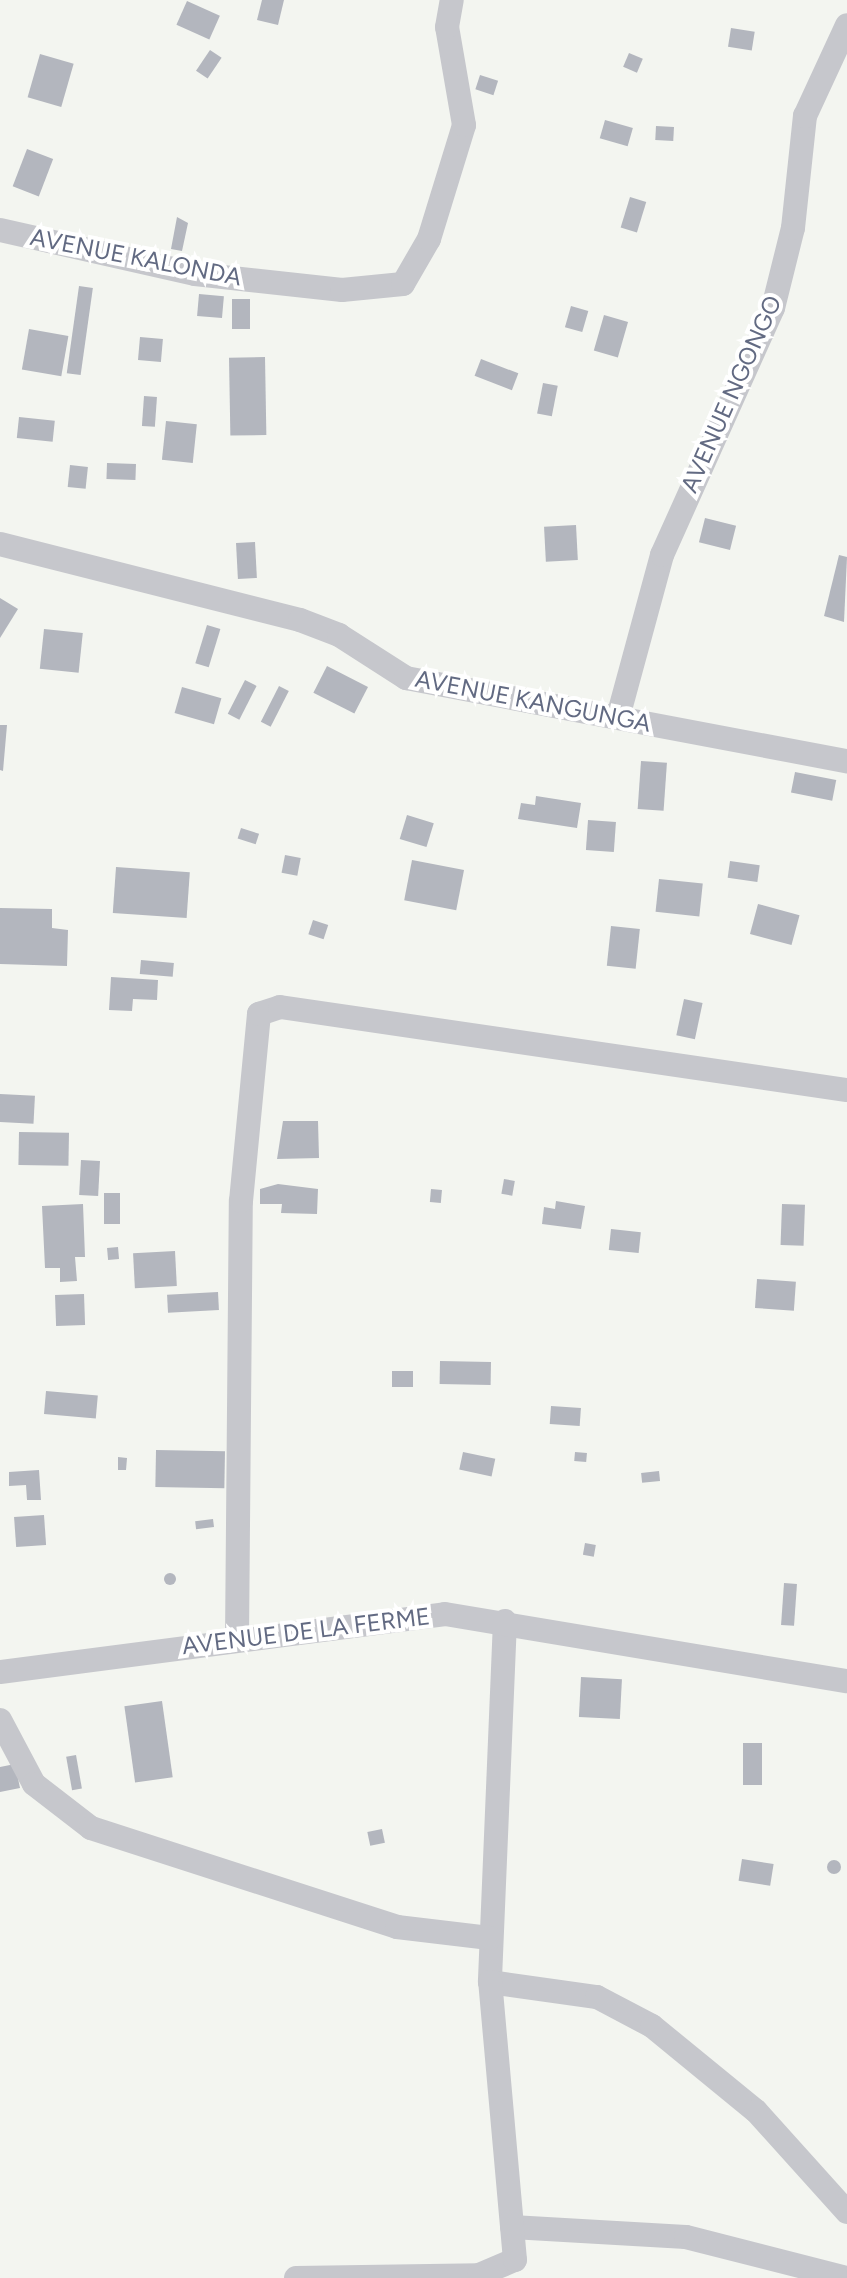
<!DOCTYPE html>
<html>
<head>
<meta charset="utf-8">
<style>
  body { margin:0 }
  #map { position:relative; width:847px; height:2278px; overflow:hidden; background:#f3f5f0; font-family:Figtree,sans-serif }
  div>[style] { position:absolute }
  .building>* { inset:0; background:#b3b6be; transform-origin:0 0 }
  .round { border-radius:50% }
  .street>* { height:24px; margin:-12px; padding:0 12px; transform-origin:12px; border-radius:12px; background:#c6c7cc }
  span { translate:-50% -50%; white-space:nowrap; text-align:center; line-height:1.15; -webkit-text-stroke:8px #fff; paint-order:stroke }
  .street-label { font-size:24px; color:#626a82 }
</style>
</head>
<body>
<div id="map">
  <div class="building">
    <div style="clip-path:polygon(262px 0,284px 0,278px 25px,257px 20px)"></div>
    <div style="left:187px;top:1px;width:36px;height:26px;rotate:24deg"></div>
    <div style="left:731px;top:28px;width:24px;height:19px;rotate:9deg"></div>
    <div style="left:210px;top:50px;width:14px;height:25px;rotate:34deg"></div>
    <div style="left:629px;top:53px;width:15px;height:15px;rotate:23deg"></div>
    <div style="left:40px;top:54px;width:35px;height:45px;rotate:16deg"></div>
    <div style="left:480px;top:75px;width:19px;height:15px;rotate:18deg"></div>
    <div style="left:605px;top:120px;width:29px;height:19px;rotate:16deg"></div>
    <div style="left:656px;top:126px;width:18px;height:14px;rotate:3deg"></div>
    <div style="left:27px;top:149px;width:28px;height:40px;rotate:21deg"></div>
    <div style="left:630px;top:197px;width:17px;height:32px;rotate:17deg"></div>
    <div style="clip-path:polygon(177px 217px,188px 223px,182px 251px,171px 249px)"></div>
    <div style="left:79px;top:286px;width:14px;height:88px;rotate:8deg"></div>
    <div style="left:199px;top:294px;width:25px;height:22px;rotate:5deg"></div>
    <div style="left:232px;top:299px;width:18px;height:30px"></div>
    <div style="left:571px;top:306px;width:18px;height:22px;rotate:16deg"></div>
    <div style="left:604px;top:315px;width:25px;height:37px;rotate:16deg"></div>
    <div style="left:29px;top:329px;width:40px;height:41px;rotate:10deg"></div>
    <div style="left:140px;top:337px;width:23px;height:23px;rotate:5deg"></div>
    <div style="left:265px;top:357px;width:78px;height:36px;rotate:89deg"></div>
    <div style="left:481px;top:359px;width:40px;height:18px;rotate:21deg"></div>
    <div style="left:543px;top:383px;width:15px;height:31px;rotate:11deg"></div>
    <div style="left:144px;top:396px;width:13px;height:30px;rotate:4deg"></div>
    <div style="left:19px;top:417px;width:36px;height:21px;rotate:6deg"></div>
    <div style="left:166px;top:421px;width:31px;height:39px;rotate:6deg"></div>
    <div style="left:107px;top:463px;width:29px;height:16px;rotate:2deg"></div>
    <div style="left:70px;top:465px;width:18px;height:22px;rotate:6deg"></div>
    <div style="left:705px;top:518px;width:32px;height:25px;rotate:14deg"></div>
    <div style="left:576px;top:525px;width:35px;height:32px;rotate:87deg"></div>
    <div style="left:255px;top:542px;width:36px;height:19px;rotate:87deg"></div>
    <div style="clip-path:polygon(839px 555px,847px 557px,844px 622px,824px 616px)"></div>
    <div style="clip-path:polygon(0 598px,18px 609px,0 638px)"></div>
    <div style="left:207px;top:625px;width:14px;height:40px;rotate:17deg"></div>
    <div style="left:44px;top:629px;width:39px;height:40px;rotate:6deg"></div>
    <div style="left:327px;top:666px;width:46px;height:30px;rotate:27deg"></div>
    <div style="left:245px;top:680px;width:13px;height:38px;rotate:27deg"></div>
    <div style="left:279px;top:686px;width:11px;height:40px;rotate:27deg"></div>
    <div style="left:182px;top:687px;width:41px;height:27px;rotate:16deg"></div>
    <div style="clip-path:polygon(0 725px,7px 725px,3px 771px,0 770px)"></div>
    <div style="left:641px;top:761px;width:26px;height:48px;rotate:4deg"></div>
    <div style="left:795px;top:772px;width:42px;height:21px;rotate:11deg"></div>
    <div style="clip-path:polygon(536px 796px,581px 803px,577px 828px,518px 819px,521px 803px,535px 805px)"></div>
    <div style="left:407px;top:815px;width:28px;height:25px;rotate:17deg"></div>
    <div style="left:588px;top:820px;width:28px;height:30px;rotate:4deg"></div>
    <div style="left:241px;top:828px;width:19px;height:11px;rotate:18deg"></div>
    <div style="left:285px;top:855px;width:16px;height:18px;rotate:11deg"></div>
    <div style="left:412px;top:860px;width:53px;height:41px;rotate:11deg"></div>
    <div style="left:730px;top:861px;width:30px;height:17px;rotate:8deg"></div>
    <div style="left:116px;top:867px;width:74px;height:46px;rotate:4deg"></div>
    <div style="left:659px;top:879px;width:44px;height:33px;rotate:6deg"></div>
    <div style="left:758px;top:904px;width:43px;height:31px;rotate:15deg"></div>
    <div style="clip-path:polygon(0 908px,52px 909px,52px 928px,68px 930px,67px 966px,0 964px)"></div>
    <div style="left:313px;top:920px;width:16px;height:15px;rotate:18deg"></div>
    <div style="left:611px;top:926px;width:29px;height:40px;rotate:6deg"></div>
    <div style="left:141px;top:960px;width:33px;height:14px;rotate:5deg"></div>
    <div style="clip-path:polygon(111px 977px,158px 980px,157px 1000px,133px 999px,132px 1011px,109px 1010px)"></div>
    <div style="left:684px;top:999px;width:19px;height:37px;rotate:12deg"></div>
    <div style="left:0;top:1094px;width:35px;height:28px;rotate:3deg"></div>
    <div style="clip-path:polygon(283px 1121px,318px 1121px,319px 1158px,277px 1159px)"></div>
    <div style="left:19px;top:1132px;width:50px;height:33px;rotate:1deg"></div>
    <div style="left:81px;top:1160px;width:19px;height:35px;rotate:3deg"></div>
    <div style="left:504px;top:1179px;width:11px;height:15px;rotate:10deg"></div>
    <div style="clip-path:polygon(278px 1184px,318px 1189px,317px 1214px,281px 1213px,282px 1204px,260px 1204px,260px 1189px)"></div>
    <div style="left:431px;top:1189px;width:11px;height:13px;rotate:5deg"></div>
    <div style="left:104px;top:1193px;width:16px;height:31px"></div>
    <div style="clip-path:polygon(556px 1201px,585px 1206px,581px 1229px,542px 1224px,544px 1207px,555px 1209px)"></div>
    <div style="clip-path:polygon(83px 1204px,85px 1257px,75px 1257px,77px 1281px,60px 1282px,60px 1268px,45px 1268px,42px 1206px)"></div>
    <div style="left:782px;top:1204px;width:23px;height:41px;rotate:2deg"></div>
    <div style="left:611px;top:1229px;width:30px;height:21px;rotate:6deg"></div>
    <div style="left:118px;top:1247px;width:12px;height:11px;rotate:85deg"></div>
    <div style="left:175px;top:1251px;width:35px;height:42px;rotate:87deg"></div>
    <div style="left:757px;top:1279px;width:39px;height:29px;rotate:4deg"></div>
    <div style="left:218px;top:1292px;width:18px;height:51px;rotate:87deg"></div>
    <div style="left:84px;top:1294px;width:31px;height:29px;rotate:88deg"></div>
    <div style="left:440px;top:1361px;width:51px;height:23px;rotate:1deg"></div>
    <div style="left:392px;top:1371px;width:21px;height:16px"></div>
    <div style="left:46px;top:1391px;width:52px;height:23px;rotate:5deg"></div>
    <div style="left:551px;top:1406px;width:30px;height:18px;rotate:4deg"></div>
    <div style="left:156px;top:1450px;width:69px;height:37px;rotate:1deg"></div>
    <div style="left:463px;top:1452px;width:33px;height:18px;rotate:12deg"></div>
    <div style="left:575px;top:1452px;width:12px;height:9px;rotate:5deg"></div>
    <div style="clip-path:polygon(118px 1457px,127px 1458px,126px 1470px,118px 1470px)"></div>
    <div style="clip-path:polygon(39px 1470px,41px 1500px,27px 1500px,26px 1485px,9px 1486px,9px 1472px)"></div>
    <div style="left:659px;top:1471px;width:10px;height:18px;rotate:84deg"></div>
    <div style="left:44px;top:1515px;width:30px;height:30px;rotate:86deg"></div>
    <div style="left:213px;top:1519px;width:8px;height:18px;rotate:83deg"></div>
    <div style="left:585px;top:1543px;width:11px;height:12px;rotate:10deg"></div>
    <div class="round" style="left:164px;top:1573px;width:12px;height:12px"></div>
    <div style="left:784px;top:1583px;width:13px;height:42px;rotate:4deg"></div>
    <div style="left:581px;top:1677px;width:41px;height:40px;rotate:3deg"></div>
    <div style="left:162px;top:1701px;width:77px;height:38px;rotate:82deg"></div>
    <div style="left:743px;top:1743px;width:19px;height:42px"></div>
    <div style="left:76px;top:1755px;width:34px;height:10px;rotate:80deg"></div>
    <div style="clip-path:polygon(15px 1764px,20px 1788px,0 1792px,0 1767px)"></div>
    <div style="left:382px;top:1829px;width:14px;height:15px;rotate:78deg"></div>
    <div style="left:742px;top:1859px;width:32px;height:22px;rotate:9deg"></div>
    <div class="round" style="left:827px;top:1860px;width:14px;height:14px"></div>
  </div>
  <div class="street">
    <div style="left:0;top:230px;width:200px;rotate:12.7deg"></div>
    <div style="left:195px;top:274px;width:148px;rotate:6.2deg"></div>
    <div style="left:342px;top:290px;width:61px;rotate:-5.6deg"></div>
    <div style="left:403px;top:284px;width:52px;rotate:-60deg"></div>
    <div style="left:429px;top:239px;width:119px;rotate:-72.9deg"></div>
    <div style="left:464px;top:125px;width:99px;rotate:-99.8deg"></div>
    <div style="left:447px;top:27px;width:27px;rotate:-80deg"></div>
    <div style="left:0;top:544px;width:309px;rotate:14.2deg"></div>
    <div style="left:300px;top:620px;width:42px;rotate:21deg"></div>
    <div style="left:339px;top:635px;width:80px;rotate:32.7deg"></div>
    <div style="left:406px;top:678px;width:449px;rotate:10.7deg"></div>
    <div style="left:618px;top:717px;width:168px;rotate:-74.8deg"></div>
    <div style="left:662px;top:555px;width:271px;rotate:-65.8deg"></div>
    <div style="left:773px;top:308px;width:82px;rotate:-76deg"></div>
    <div style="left:793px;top:228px;width:113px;rotate:-83.9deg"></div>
    <div style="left:805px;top:116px;width:100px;rotate:-65.2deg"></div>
    <div style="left:505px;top:1621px;width:361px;rotate:92.4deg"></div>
    <div style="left:490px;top:1982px;width:108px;rotate:8deg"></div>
    <div style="left:597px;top:1997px;width:62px;rotate:27.8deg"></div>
    <div style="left:652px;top:2026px;width:134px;rotate:39.3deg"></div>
    <div style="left:756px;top:2111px;width:136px;rotate:48deg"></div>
    <div style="left:237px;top:1639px;width:438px;rotate:-89.5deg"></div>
    <div style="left:241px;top:1201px;width:188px;rotate:-84.5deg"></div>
    <div style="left:259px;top:1014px;width:22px;rotate:-18deg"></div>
    <div style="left:280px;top:1007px;width:573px;rotate:8.33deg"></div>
    <div style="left:0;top:1672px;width:449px;rotate:-7.4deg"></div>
    <div style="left:445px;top:1614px;width:408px;rotate:9.5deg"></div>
    <div style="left:0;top:1720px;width:72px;rotate:62deg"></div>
    <div style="left:34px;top:1784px;width:72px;rotate:37.7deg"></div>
    <div style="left:91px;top:1828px;width:322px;rotate:17.9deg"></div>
    <div style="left:397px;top:1927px;width:93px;rotate:6.8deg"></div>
    <div style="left:512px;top:2227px;width:174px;rotate:3.3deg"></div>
    <div style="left:686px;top:2237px;width:166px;rotate:14.3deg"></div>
    <div style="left:296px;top:2278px;width:183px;rotate:-0.9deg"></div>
    <div style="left:479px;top:2275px;width:39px;rotate:-23deg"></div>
    <div style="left:515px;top:2260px;width:279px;rotate:-95.1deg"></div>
  </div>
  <div class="street-label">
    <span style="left:136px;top:257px;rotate:11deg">AVENUE KALONDA</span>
    <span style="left:731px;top:394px;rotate:-66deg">AVENUE NGONGO</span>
    <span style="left:533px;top:701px;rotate:11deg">AVENUE KANGUNGA</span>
    <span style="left:306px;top:1631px;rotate:-7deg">AVENUE DE LA FERME</span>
  </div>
</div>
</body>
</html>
